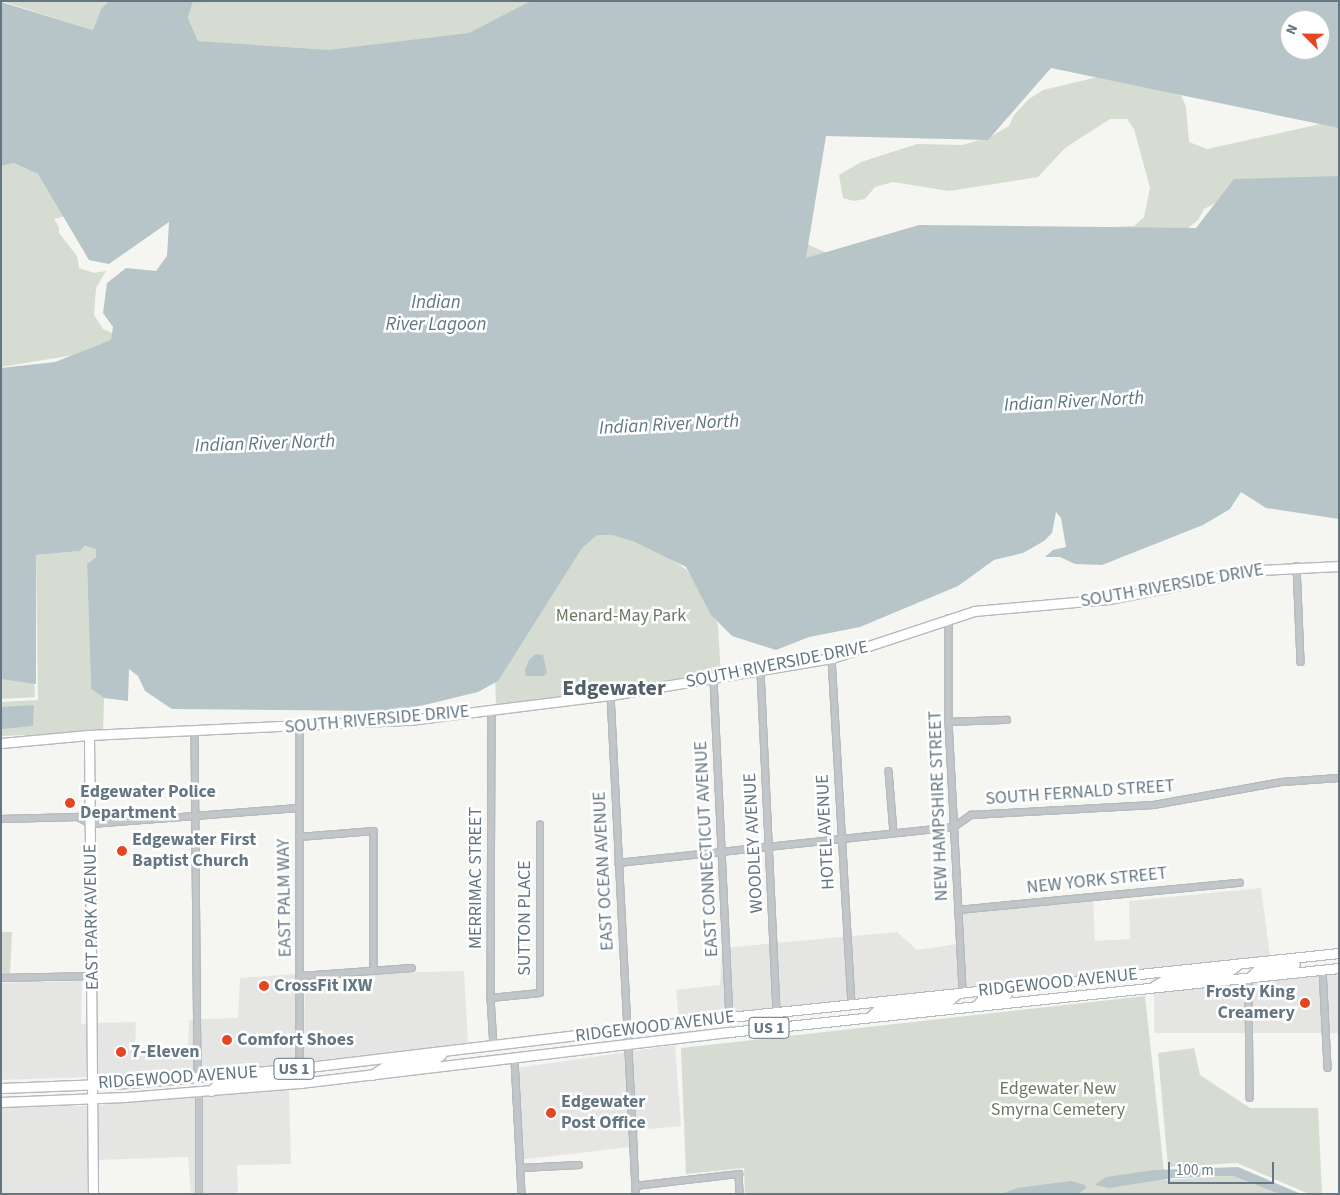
<!DOCTYPE html>
<html>
<head>
<meta charset="utf-8">
<style>
  body { margin:0 }
  #map { position:relative; width:1340px; height:1195px; overflow:hidden; background:#f5f5f1; font-family:"Source Sans 3",sans-serif }
  div>[style] { position:absolute }
  .built>* { inset:0; background:#e5e6e4; transform-origin:0 0 }
  .green>* { inset:0; background:#d6dcd2 }
  .water>* { inset:0; background:#b7c5c8 }
  .roads { filter:drop-shadow(1px 0 #b4babe) drop-shadow(-1px 0 #b4babe) drop-shadow(0 1px #b4babe) drop-shadow(0 -1px #b4babe) }
  .street>* { height:5.5px; margin:-2.75px; padding:0 2.75px; transform-origin:2.75px; border-radius:2.75px; background:#c2c6c9 }
  .secondary>* { height:9px; margin:-4.5px; padding:0 4.5px; transform-origin:4.5px; border-radius:4.5px; background:#fff }
  .primary>* { height:9px; margin:-4.5px; padding:0 4.5px; transform-origin:4.5px; border-radius:4.5px; background:#fff }
  .dots>* { width:14px; height:14px; translate:-50% -50%; box-sizing:border-box; border:2px solid #fff; border-radius:50% }
  span { translate:-50% -50%; white-space:nowrap; text-align:center; line-height:1.15; -webkit-text-stroke:5px #fff; paint-order:stroke }
  .shield-label span { padding:1px 4px; background:#fff; border:1px solid; border-radius:4px; -webkit-text-stroke-width:0 }
  .shield-label { font-size:16px; color:#637682; font-weight:700 }
  .street-label { font-size:18px; color:#637682 }
  .park-label { font-size:18px; color:#687962 }
  .poi-label { font-size:18px; color:#637682; font-weight:700 }
  .left { translate:0 -50%; text-align:left }
  .right { translate:-100% -50%; text-align:right }
  .water-label { font-size:19px; color:#5f787f; font-style:italic }
  .district-label { font-size:22px; color:#515f67; font-weight:700 }
  .frame { position:absolute; inset:0; border:2px solid #637682; pointer-events:none }
  .north { position:absolute; left:1280px; top:10px; width:50px; height:50px; box-sizing:border-box; background:#fff; border:1px solid #c1c8cd; border-radius:50%; rotate:293deg; font-size:14px; font-weight:700; line-height:20px; text-align:center; color:#637682 }
  .north::after { content:''; display:block; margin:auto; width:18px; height:22px; background:#e44621; clip-path:polygon(50% 0,100% 100%,50% 72%,0 100%) }
  .scale { position:absolute; left:1168px; top:1162px; width:106px; height:22px; box-sizing:border-box; border:2px solid #637682; border-top:0; padding-left:6px; font-size:15px; line-height:18px; white-space:nowrap; color:#637682; -webkit-text-stroke:4px #fff; paint-order:stroke }
</style>
</head>
<body>
<div id="map">
  <div class="built">
    <div style="clip-path:polygon(1261px 888px,1270px 956px,679px 1020px,676px 990px,720px 985px,722px 948px,897px 932px,917px 950px,957px 944px,955px 912px,1093px 898px,1095px 941px,1130px 939px,1129px 901px)"></div>
    <div style="clip-path:polygon(464px 971px,468px 1043px,304px 1062px,305px 975px)"></div>
    <div style="clip-path:polygon(295px 974px,296px 1063px,202px 1071px,201px 1019px,238px 1018px,240px 978px)"></div>
    <div style="left:1339px;top:974px;width:59px;height:185px;rotate:90deg"></div>
    <div style="clip-path:polygon(82px 981px,81px 1024px,89px 1024px,89px 1077px,1px 1080px,1px 983px)"></div>
    <div style="clip-path:polygon(193px 1019px,194px 1072px,97px 1077px,97px 1023px,136px 1022px,135px 1048px,188px 1047px,189px 1020px)"></div>
    <div style="clip-path:polygon(675px 1045px,681px 1126px,638px 1130px,639px 1146px,518px 1160px,516px 1068px)"></div>
    <div style="clip-path:polygon(289px 1090px,291px 1164px,237px 1165px,238px 1193px,191px 1193px,188px 1157px,97px 1160px,97px 1105px)"></div>
    <div style="left:89px;top:1106px;width:88px;height:88px;rotate:90deg"></div>
  </div>
  <div class="green">
    <div style="clip-path:polygon(1px 1px,109px 1px,101px 9px,93px 30px)"></div>
    <div style="clip-path:polygon(193px 1px,531px 1px,532px 3px,481px 28px,476px 35px,341px 49px,334px 54px,198px 41px,188px 18px)"></div>
    <div style="clip-path:polygon(1098px 77px,1178px 88px,1186px 107px,1189px 142px,1207px 149px,1339px 120px,1339px 192px,1231px 195px,1204px 209px,1198px 220px,1176px 238px,870px 308px,785px 245px,807px 244px,827px 253px,1064px 229px,1134px 226px,1144px 217px,1150px 188px,1134px 129px,1127px 119px,1110px 119px,1065px 148px,1038px 177px,949px 191px,893px 182px,875px 187px,865px 199px,854px 201px,843px 198px,839px 175px,861px 162px,917px 144px,962px 145px,990px 137px,1009px 126px,1014px 115px,1029px 99px,1043px 90px)"></div>
    <div style="clip-path:polygon(14px 163px,38px 174px,65px 216px,54px 219px,59px 227px,59px 233px,77px 256px,79px 268px,94px 273px,106px 271px,96px 288px,94px 315px,103px 329px,115px 334px,109px 344px,100px 344px,74px 355px,1px 367px,1px 166px)"></div>
    <div style="clip-path:polygon(632px 532px,687px 570px,711px 609px,718px 625px,721px 676px,496px 706px,495px 677px,552px 533px)"></div>
    <div style="clip-path:polygon(86px 546px,96px 549px,96px 557px,87px 564px,91px 689px,104px 698px,103px 732px,1px 736px,1px 702px,38px 700px,36px 555px,80px 551px)"></div>
    <div style="clip-path:polygon(1px 676px,34px 681px,35px 697px,1px 699px)"></div>
    <div style="clip-path:polygon(1px 932px,12px 932px,10px 974px,1px 974px)"></div>
    <div style="clip-path:polygon(1145px 996px,1165px 1180px,1233px 1176px,1279px 1194px,745px 1194px,744px 1168px,686px 1174px,681px 1048px)"></div>
    <div style="clip-path:polygon(1194px 1048px,1200px 1075px,1250px 1108px,1318px 1108px,1322px 1194px,1309px 1194px,1237px 1163px,1168px 1167px,1158px 1053px)"></div>
  </div>
  <div class="water">
    <div style="clip-path:polygon(evenodd,109px 1px,193px 1px,188px 18px,198px 41px,328px 50px,469px 33px,531px 1px,1339px 1px,1339px 128px,1051px 68px,988px 140px,826px 136px,806px 258px,919px 225px,1196px 228px,1234px 179px,1339px 176px,1339px 519px,1266px 508px,1241px 492px,1230px 509px,1203px 525px,1102px 565px,1075px 564px,1060px 557px,1045px 557px,1053px 550px,1066px 547px,1061px 518px,1056px 512px,1052px 533px,1044px 541px,1023px 553px,994px 560px,958px 586px,860px 627px,809px 637px,776px 650px,732px 636px,711px 615px,686px 567px,635px 542px,613px 535px,597px 535px,582px 548px,498px 681px,478px 692px,416px 707px,380px 711px,172px 709px,145px 691px,138px 676px,129px 669px,128px 701px,104px 698px,91px 689px,87px 564px,96px 557px,96px 549px,85px 546px,80px 551px,36px 555px,36px 684px,1px 679px,1px 368px,55px 362px,111px 340px,113px 327px,103px 313px,107px 283px,126px 268px,156px 271px,167px 256px,169px 222px,109px 264px,89px 260px,38px 174px,14px 163px,1px 166px,1px 2px,93px 30px,101px 9px,109px 1px,1290px 20px,1320px 20px,1320px 50px,1290px 50px,1290px 20px)"></div>
    <div style="clip-path:polygon(536px 654px,543px 655px,547px 673px,543px 676px,526px 676px,525px 670px,529px 660px)"></div>
    <div style="clip-path:polygon(34px 705px,33px 726px,1px 729px,1px 707px)"></div>
    <div style="clip-path:polygon(1238px 1167px,1301px 1194px,1279px 1194px,1233px 1176px,1173px 1178px,1109px 1188px,1095px 1185px,1106px 1177px,1154px 1170px)"></div>
    <div style="clip-path:polygon(1071px 1181px,1085px 1185px,1086px 1188px,1078px 1194px,1001px 1194px,1017px 1188px)"></div>
  </div>
  <div class="roads">
    <div class="street">
      <div style="left:1297px;top:566px;width:96px;rotate:87.6deg"></div>
      <div style="left:949px;top:618px;width:104px;rotate:90deg"></div>
      <div style="left:949px;top:722px;width:271px;rotate:87deg"></div>
      <div style="left:832px;top:658px;width:347px;rotate:86.7deg"></div>
      <div style="left:761px;top:672px;width:340px;rotate:87.3deg"></div>
      <div style="left:714px;top:680px;width:337px;rotate:87.3deg"></div>
      <div style="left:611px;top:695px;width:500px;rotate:87.1deg"></div>
      <div style="left:492px;top:710px;width:288px;rotate:90.2deg"></div>
      <div style="left:491px;top:998px;width:49px;rotate:86.5deg"></div>
      <div style="left:949px;top:722px;width:58px;rotate:-2deg"></div>
      <div style="left:300px;top:727px;width:341px;rotate:90deg"></div>
      <div style="left:195px;top:731px;width:347px;rotate:89.5deg"></div>
      <div style="left:889px;top:771px;width:62px;rotate:85.4deg"></div>
      <div style="left:1px;top:819px;width:77px;rotate:-1.5deg"></div>
      <div style="left:78px;top:817px;width:15px;rotate:28deg"></div>
      <div style="left:91px;top:824px;width:208px;rotate:-4.4deg"></div>
      <div style="left:299px;top:837px;width:75px;rotate:-4.6deg"></div>
      <div style="left:374px;top:831px;width:138px;rotate:90deg"></div>
      <div style="left:618px;top:863px;width:338px;rotate:-6.1deg"></div>
      <div style="left:954px;top:827px;width:21px;rotate:-35deg"></div>
      <div style="left:971px;top:815px;width:183px;rotate:-3.1deg"></div>
      <div style="left:1154px;top:805px;width:130px;rotate:-10.2deg"></div>
      <div style="left:1282px;top:782px;width:57px;rotate:-4deg"></div>
      <div style="left:958px;top:910px;width:283px;rotate:-5.5deg"></div>
      <div style="left:1323px;top:969px;width:99px;rotate:87.1deg"></div>
      <div style="left:301px;top:976px;width:111px;rotate:-4.1deg"></div>
      <div style="left:1px;top:978px;width:92px;rotate:-1.2deg"></div>
      <div style="left:1249px;top:978px;width:120px;rotate:89.5deg"></div>
      <div style="left:491px;top:998px;width:49px;rotate:-5.8deg"></div>
      <div style="left:540px;top:993px;width:168px;rotate:-90deg"></div>
      <div style="left:515px;top:1060px;width:134px;rotate:87deg"></div>
      <div style="left:521px;top:1168px;width:58px;rotate:-3deg"></div>
      <div style="left:635px;top:1186px;width:105px;rotate:-6.6deg"></div>
      <div style="left:739px;top:1174px;width:20px;rotate:87deg"></div>
      <div style="left:199px;top:1194px;width:102px;rotate:-90deg"></div>
    </div>
    <div class="secondary">
      <div style="left:89px;top:735px;width:459px;rotate:89.5deg"></div>
      <div style="left:1px;top:743px;width:88px;rotate:-5.2deg"></div>
      <div style="left:89px;top:735px;width:321px;rotate:-2.7deg"></div>
      <div style="left:410px;top:720px;width:203px;rotate:-7.1deg"></div>
      <div style="left:611px;top:695px;width:224px;rotate:-9.5deg"></div>
      <div style="left:832px;top:658px;width:150px;rotate:-18.3deg"></div>
      <div style="left:974px;top:611px;width:136px;rotate:-5.1deg"></div>
      <div style="left:1109px;top:599px;width:154px;rotate:-10.9deg"></div>
      <div style="left:1260px;top:570px;width:79px;rotate:-2.9deg"></div>
    </div>
    <div class="primary">
      <div style="left:1249px;top:978px;width:14px;rotate:-45deg"></div>
      <div style="left:1259px;top:968px;width:36px;rotate:-6deg"></div>
      <div style="left:1154px;top:986px;width:14px;rotate:-30deg"></div>
      <div style="left:1166px;top:979px;width:61px;rotate:-5.6deg"></div>
      <div style="left:1227px;top:973px;width:16px;rotate:-38deg"></div>
      <div style="left:976px;top:1006px;width:11px;rotate:-49deg"></div>
      <div style="left:983px;top:998px;width:24px;rotate:-9deg"></div>
      <div style="left:870px;top:1017px;width:11px;rotate:-45deg"></div>
      <div style="left:878px;top:1009px;width:71px;rotate:-6.4deg"></div>
      <div style="left:949px;top:1001px;width:12px;rotate:-42deg"></div>
      <div style="left:372px;top:1075px;width:18px;rotate:-34deg"></div>
      <div style="left:387px;top:1065px;width:47px;rotate:-6.1deg"></div>
      <div style="left:434px;top:1060px;width:9px;rotate:-36deg"></div>
      <div style="left:1px;top:1088px;width:127px;rotate:-2.3deg"></div>
      <div style="left:128px;top:1083px;width:173px;rotate:-5deg"></div>
      <div style="left:300px;top:1068px;width:433px;rotate:-6.8deg"></div>
      <div style="left:730px;top:1017px;width:612px;rotate:-6deg"></div>
      <div style="left:211px;top:1091px;width:11px;rotate:-49deg"></div>
      <div style="left:218px;top:1083px;width:72px;rotate:-4.8deg"></div>
      <div style="left:290px;top:1077px;width:13px;rotate:-42deg"></div>
      <div style="left:1px;top:1102px;width:124px;rotate:-2.3deg"></div>
      <div style="left:125px;top:1097px;width:176px;rotate:-4.6deg"></div>
      <div style="left:300px;top:1083px;width:433px;rotate:-6.8deg"></div>
      <div style="left:730px;top:1032px;width:612px;rotate:-6deg"></div>
    </div>
  </div>
  <div class="dots">
    <div style="left:70px;top:803px;background:#e44621"></div>
    <div style="left:122px;top:851px;background:#e44621"></div>
    <div style="left:264px;top:986px;background:#e44621"></div>
    <div style="left:1305px;top:1003px;background:#e44621"></div>
    <div style="left:227px;top:1040px;background:#e44621"></div>
    <div style="left:121px;top:1052px;background:#e44621"></div>
    <div style="left:551px;top:1113px;background:#e44621"></div>
  </div>
  <div class="shield-label">
    <span style="left:769px;top:1028px">US 1</span>
    <span style="left:294px;top:1069px">US 1</span>
  </div>
  <div class="street-label">
    <span style="left:1172px;top:586px;rotate:-10deg">SOUTH RIVERSIDE DRIVE</span>
    <span style="left:777px;top:665px;rotate:-11deg">SOUTH RIVERSIDE DRIVE</span>
    <span style="left:377px;top:720px;rotate:-5deg">SOUTH RIVERSIDE DRIVE</span>
    <span style="left:1080px;top:793px;rotate:-4deg">SOUTH FERNALD STREET</span>
    <span style="left:939px;top:806px;rotate:-92deg">NEW HAMPSHIRE STREET</span>
    <span style="left:826px;top:832px;rotate:-93deg">HOTEL AVENUE</span>
    <span style="left:754px;top:843px;rotate:-93deg">WOODLEY AVENUE</span>
    <span style="left:707px;top:849px;rotate:-93deg">EAST CONNECTICUT AVENUE</span>
    <span style="left:604px;top:871px;rotate:-93deg">EAST OCEAN AVENUE</span>
    <span style="left:476px;top:878px;rotate:-90deg">MERRIMAC STREET</span>
    <span style="left:1097px;top:881px;rotate:-6deg">NEW YORK STREET</span>
    <span style="left:285px;top:898px;rotate:-91deg">EAST PALM WAY</span>
    <span style="left:92px;top:917px;rotate:-91deg">EAST PARK AVENUE</span>
    <span style="left:525px;top:918px;rotate:-90deg">SUTTON PLACE</span>
    <span style="left:1058px;top:983px;rotate:-6deg">RIDGEWOOD AVENUE</span>
    <span style="left:655px;top:1027px;rotate:-7deg">RIDGEWOOD AVENUE</span>
    <span style="left:178px;top:1078px;rotate:-4deg">RIDGEWOOD AVENUE</span>
  </div>
  <div class="park-label">
    <span style="left:621px;top:616px">Menard-May Park</span>
    <span style="left:1058px;top:1100px">Edgewater New<br>Smyrna Cemetery</span>
  </div>
  <div class="poi-label">
    <span class="left" style="left:80px;top:803px">Edgewater Police<br>Department</span>
    <span class="left" style="left:132px;top:851px">Edgewater First<br>Baptist Church</span>
    <span class="left" style="left:274px;top:986px">CrossFit IXW</span>
    <span class="right" style="left:1295px;top:1003px">Frosty King<br>Creamery</span>
    <span class="left" style="left:237px;top:1040px">Comfort Shoes</span>
    <span class="left" style="left:131px;top:1052px">7-Eleven</span>
    <span class="left" style="left:561px;top:1113px">Edgewater<br>Post Office</span>
  </div>
  <div class="water-label">
    <span style="left:436px;top:314px">Indian<br>River Lagoon</span>
    <span style="left:1074px;top:402px;rotate:-3deg">Indian River North</span>
    <span style="left:669px;top:425px;rotate:-3deg">Indian River North</span>
    <span style="left:265px;top:444px;rotate:-2deg">Indian River North</span>
  </div>
  <div class="district-label">
    <span style="left:614px;top:689px">Edgewater</span>
  </div>
  <div class="frame"></div>
  <div class="north">N</div>
  <div class="scale">100 m</div>
</div>
</body>
</html>
